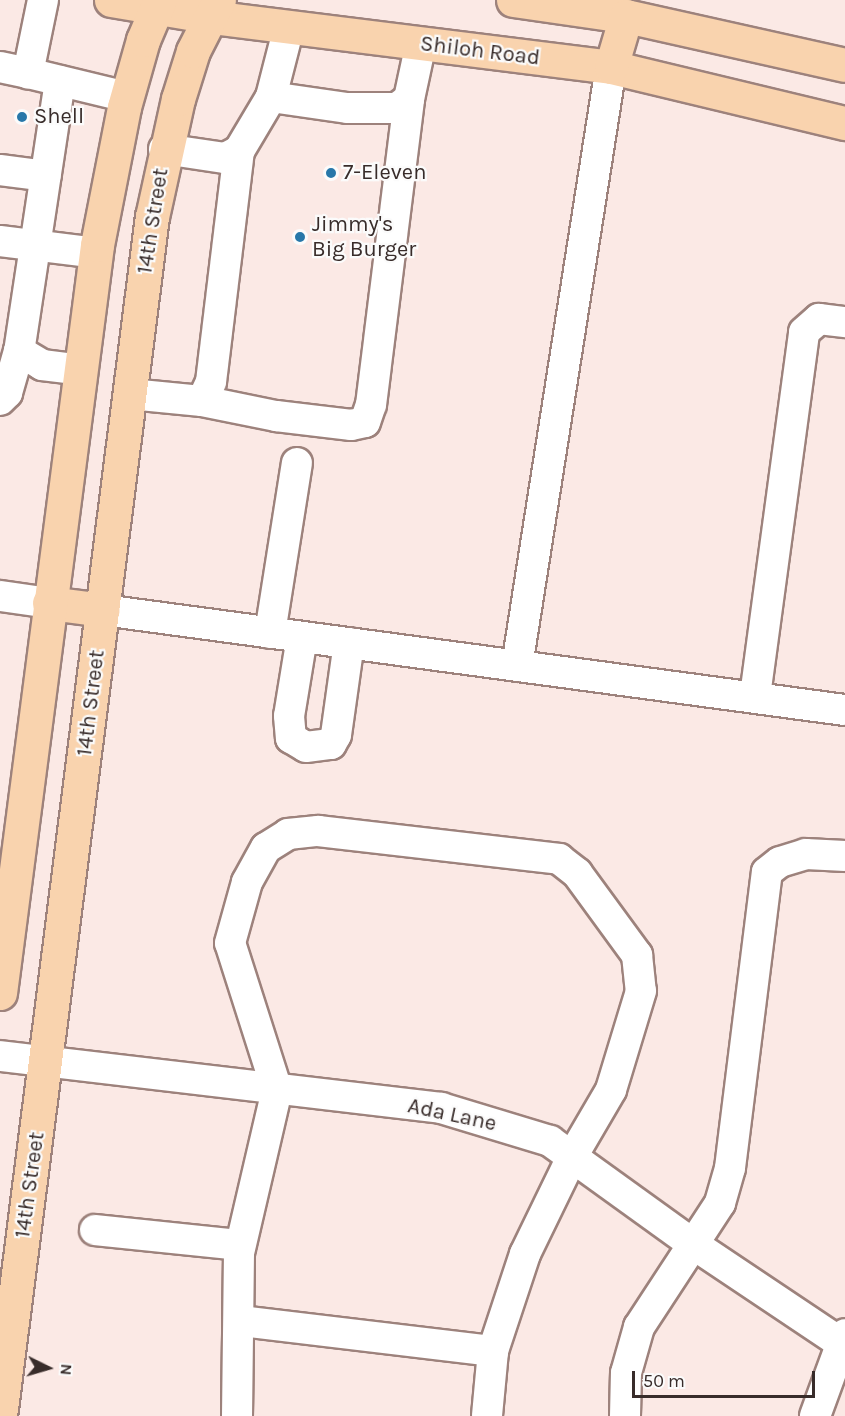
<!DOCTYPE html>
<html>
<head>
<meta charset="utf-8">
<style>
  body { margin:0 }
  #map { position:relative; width:845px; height:1416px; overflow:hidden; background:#fbe9e5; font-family:Karla,sans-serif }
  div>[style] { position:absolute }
  .roads { filter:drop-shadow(2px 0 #9d827c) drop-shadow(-2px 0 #9d827c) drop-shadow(0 2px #9d827c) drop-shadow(0 -2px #9d827c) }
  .minor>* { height:30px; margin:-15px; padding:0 15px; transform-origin:15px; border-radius:15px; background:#fff }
  .major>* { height:33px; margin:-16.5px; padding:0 16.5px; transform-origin:16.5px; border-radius:16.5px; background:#f9d3ae }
  .dots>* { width:16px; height:16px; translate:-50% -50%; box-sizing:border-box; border:3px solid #fbfbfb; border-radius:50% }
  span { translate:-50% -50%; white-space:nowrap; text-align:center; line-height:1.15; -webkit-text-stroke:4.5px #fbfbfb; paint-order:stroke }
  .street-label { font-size:22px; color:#382c2a }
  .poi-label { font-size:22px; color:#382c2a }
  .left { translate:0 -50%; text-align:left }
  .north { position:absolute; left:18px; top:1338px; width:60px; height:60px; -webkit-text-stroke:4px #fbfbfb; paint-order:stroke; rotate:95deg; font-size:16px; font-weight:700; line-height:24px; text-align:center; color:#382c2a }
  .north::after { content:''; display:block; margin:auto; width:21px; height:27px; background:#382c2a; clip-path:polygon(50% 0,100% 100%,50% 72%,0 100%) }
  .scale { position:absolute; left:632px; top:1371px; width:183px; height:27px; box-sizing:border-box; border:3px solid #382c2a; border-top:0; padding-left:8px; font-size:18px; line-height:21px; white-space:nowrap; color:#382c2a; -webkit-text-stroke:4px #fbfbfb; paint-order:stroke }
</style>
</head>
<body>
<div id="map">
  <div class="roads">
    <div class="minor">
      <div style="left:43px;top:0;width:75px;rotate:101.6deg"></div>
      <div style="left:28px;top:73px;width:102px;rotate:13.6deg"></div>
      <div style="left:0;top:67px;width:29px;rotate:12deg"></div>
      <div style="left:60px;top:81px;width:273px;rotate:98.6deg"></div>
      <div style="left:19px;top:351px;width:27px;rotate:31deg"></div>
      <div style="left:42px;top:365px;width:38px;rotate:7deg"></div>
      <div style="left:271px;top:97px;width:77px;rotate:8.2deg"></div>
      <div style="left:347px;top:108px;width:50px"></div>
      <div style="left:397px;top:108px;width:15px;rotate:-37deg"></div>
      <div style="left:409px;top:99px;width:57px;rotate:-77.9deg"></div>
      <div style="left:164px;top:149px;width:62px;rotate:8.4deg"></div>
      <div style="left:225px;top:158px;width:16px;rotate:-27deg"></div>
      <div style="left:239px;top:151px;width:63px;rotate:-59.3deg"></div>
      <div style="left:271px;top:97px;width:72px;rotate:-75.6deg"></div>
      <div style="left:0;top:170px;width:46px;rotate:7.4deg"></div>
      <div style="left:0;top:241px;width:97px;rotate:7.1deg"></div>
      <div style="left:130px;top:394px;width:72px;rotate:5.6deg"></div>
      <div style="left:202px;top:401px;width:21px;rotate:-65deg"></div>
      <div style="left:211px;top:382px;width:233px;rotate:-83.1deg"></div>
      <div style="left:0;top:400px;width:10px;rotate:-45deg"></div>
      <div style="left:7px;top:393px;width:44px;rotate:-74.1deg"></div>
      <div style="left:202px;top:401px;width:76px;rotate:11.5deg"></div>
      <div style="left:276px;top:416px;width:76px;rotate:6.8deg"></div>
      <div style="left:351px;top:425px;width:14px;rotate:-12deg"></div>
      <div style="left:365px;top:422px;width:18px;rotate:-71deg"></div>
      <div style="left:371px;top:405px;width:308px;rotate:-82.9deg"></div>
      <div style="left:0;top:596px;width:49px;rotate:8.1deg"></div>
      <div style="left:103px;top:610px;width:749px;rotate:7.68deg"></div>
      <div style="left:270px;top:633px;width:172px;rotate:-81deg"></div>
      <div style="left:302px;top:637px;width:80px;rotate:99.3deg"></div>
      <div style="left:289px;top:716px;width:22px;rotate:85deg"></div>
      <div style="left:291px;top:738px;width:17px;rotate:31deg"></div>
      <div style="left:306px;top:747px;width:25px;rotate:-7deg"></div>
      <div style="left:331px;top:744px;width:10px;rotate:-61deg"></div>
      <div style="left:336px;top:735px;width:93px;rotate:-82deg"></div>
      <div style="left:517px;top:666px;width:606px;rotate:-81.08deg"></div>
      <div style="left:755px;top:696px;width:367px;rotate:-82.3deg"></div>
      <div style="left:804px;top:332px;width:20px;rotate:-41deg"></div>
      <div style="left:819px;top:319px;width:26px;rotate:7deg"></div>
      <div style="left:0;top:1056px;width:444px;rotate:6.7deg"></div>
      <div style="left:441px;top:1108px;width:114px;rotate:16.8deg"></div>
      <div style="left:550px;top:1141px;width:176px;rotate:35.8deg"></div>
      <div style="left:693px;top:1244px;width:178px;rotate:33.8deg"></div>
      <div style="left:95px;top:1230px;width:146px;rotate:5.9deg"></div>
      <div style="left:240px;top:1321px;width:255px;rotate:6.8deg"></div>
      <div style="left:237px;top:1416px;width:163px;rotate:-89.3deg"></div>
      <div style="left:239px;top:1253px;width:167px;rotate:-76.9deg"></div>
      <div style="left:277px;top:1090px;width:154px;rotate:-107.7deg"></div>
      <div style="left:230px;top:943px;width:63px;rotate:-74.4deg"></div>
      <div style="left:247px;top:882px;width:39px;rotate:-61deg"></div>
      <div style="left:266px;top:848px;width:26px;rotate:-32deg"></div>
      <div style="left:288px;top:834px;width:30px;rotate:-6deg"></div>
      <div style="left:318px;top:831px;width:243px;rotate:6.6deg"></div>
      <div style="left:559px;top:859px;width:23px;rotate:38deg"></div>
      <div style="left:577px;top:873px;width:102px;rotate:53.8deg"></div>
      <div style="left:637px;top:955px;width:36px;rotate:84deg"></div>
      <div style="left:641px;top:991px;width:103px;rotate:106.9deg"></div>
      <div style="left:611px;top:1090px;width:75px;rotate:120.3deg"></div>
      <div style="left:573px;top:1155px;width:110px;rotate:115.9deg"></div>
      <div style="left:525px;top:1254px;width:102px;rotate:108.3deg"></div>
      <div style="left:493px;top:1351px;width:65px;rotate:95.3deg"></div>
      <div style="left:625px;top:1416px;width:43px;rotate:-88.7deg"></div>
      <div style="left:626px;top:1373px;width:48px;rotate:-74.2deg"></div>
      <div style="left:639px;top:1327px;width:148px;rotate:-56.8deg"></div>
      <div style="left:720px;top:1203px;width:36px;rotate:-74deg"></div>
      <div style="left:730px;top:1168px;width:298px;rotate:-82.9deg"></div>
      <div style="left:767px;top:872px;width:16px;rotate:-38deg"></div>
      <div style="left:780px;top:862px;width:27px;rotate:-17deg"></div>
      <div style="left:806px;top:854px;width:39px;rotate:3deg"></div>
      <div style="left:815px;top:1416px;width:87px;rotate:-69.9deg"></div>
    </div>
    <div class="major">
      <div style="left:111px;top:0;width:101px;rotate:9.6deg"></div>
      <div style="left:211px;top:17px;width:403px;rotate:7.1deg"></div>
      <div style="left:611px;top:67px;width:241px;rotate:13.5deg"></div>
      <div style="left:513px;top:0;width:114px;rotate:8.1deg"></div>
      <div style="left:626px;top:16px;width:224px;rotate:12.6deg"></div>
      <div style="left:611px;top:67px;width:53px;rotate:-73.6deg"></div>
      <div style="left:49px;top:603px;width:54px;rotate:7.4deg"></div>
      <div style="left:0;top:993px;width:754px;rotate:-82.61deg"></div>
      <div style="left:97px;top:245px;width:141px;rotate:-78.9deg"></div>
      <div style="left:124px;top:107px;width:70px;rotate:-74.2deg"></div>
      <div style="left:143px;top:40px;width:43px;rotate:-67deg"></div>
      <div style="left:0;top:1416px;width:1209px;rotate:-82.78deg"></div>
      <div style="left:152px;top:217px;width:121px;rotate:-77.6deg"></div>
      <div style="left:178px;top:99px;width:50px;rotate:-72.6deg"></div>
      <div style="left:193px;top:51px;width:57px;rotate:-63deg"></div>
    </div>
  </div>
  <div class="dots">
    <div style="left:22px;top:117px;background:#2777a9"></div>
    <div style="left:331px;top:173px;background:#2777a9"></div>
    <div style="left:300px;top:237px;background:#2777a9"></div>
  </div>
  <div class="street-label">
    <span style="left:480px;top:51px;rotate:7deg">Shiloh Road</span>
    <span style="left:153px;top:221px;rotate:-81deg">14th Street</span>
    <span style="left:91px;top:703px;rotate:-83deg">14th Street</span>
    <span style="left:452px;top:1115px;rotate:12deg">Ada Lane</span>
    <span style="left:30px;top:1185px;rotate:-82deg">14th Street</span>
  </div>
  <div class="poi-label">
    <span class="left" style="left:34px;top:117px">Shell</span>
    <span class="left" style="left:343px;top:173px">7-Eleven</span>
    <span class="left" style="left:312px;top:237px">Jimmy's<br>Big Burger</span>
  </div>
  <div class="north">N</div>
  <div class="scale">50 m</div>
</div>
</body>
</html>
